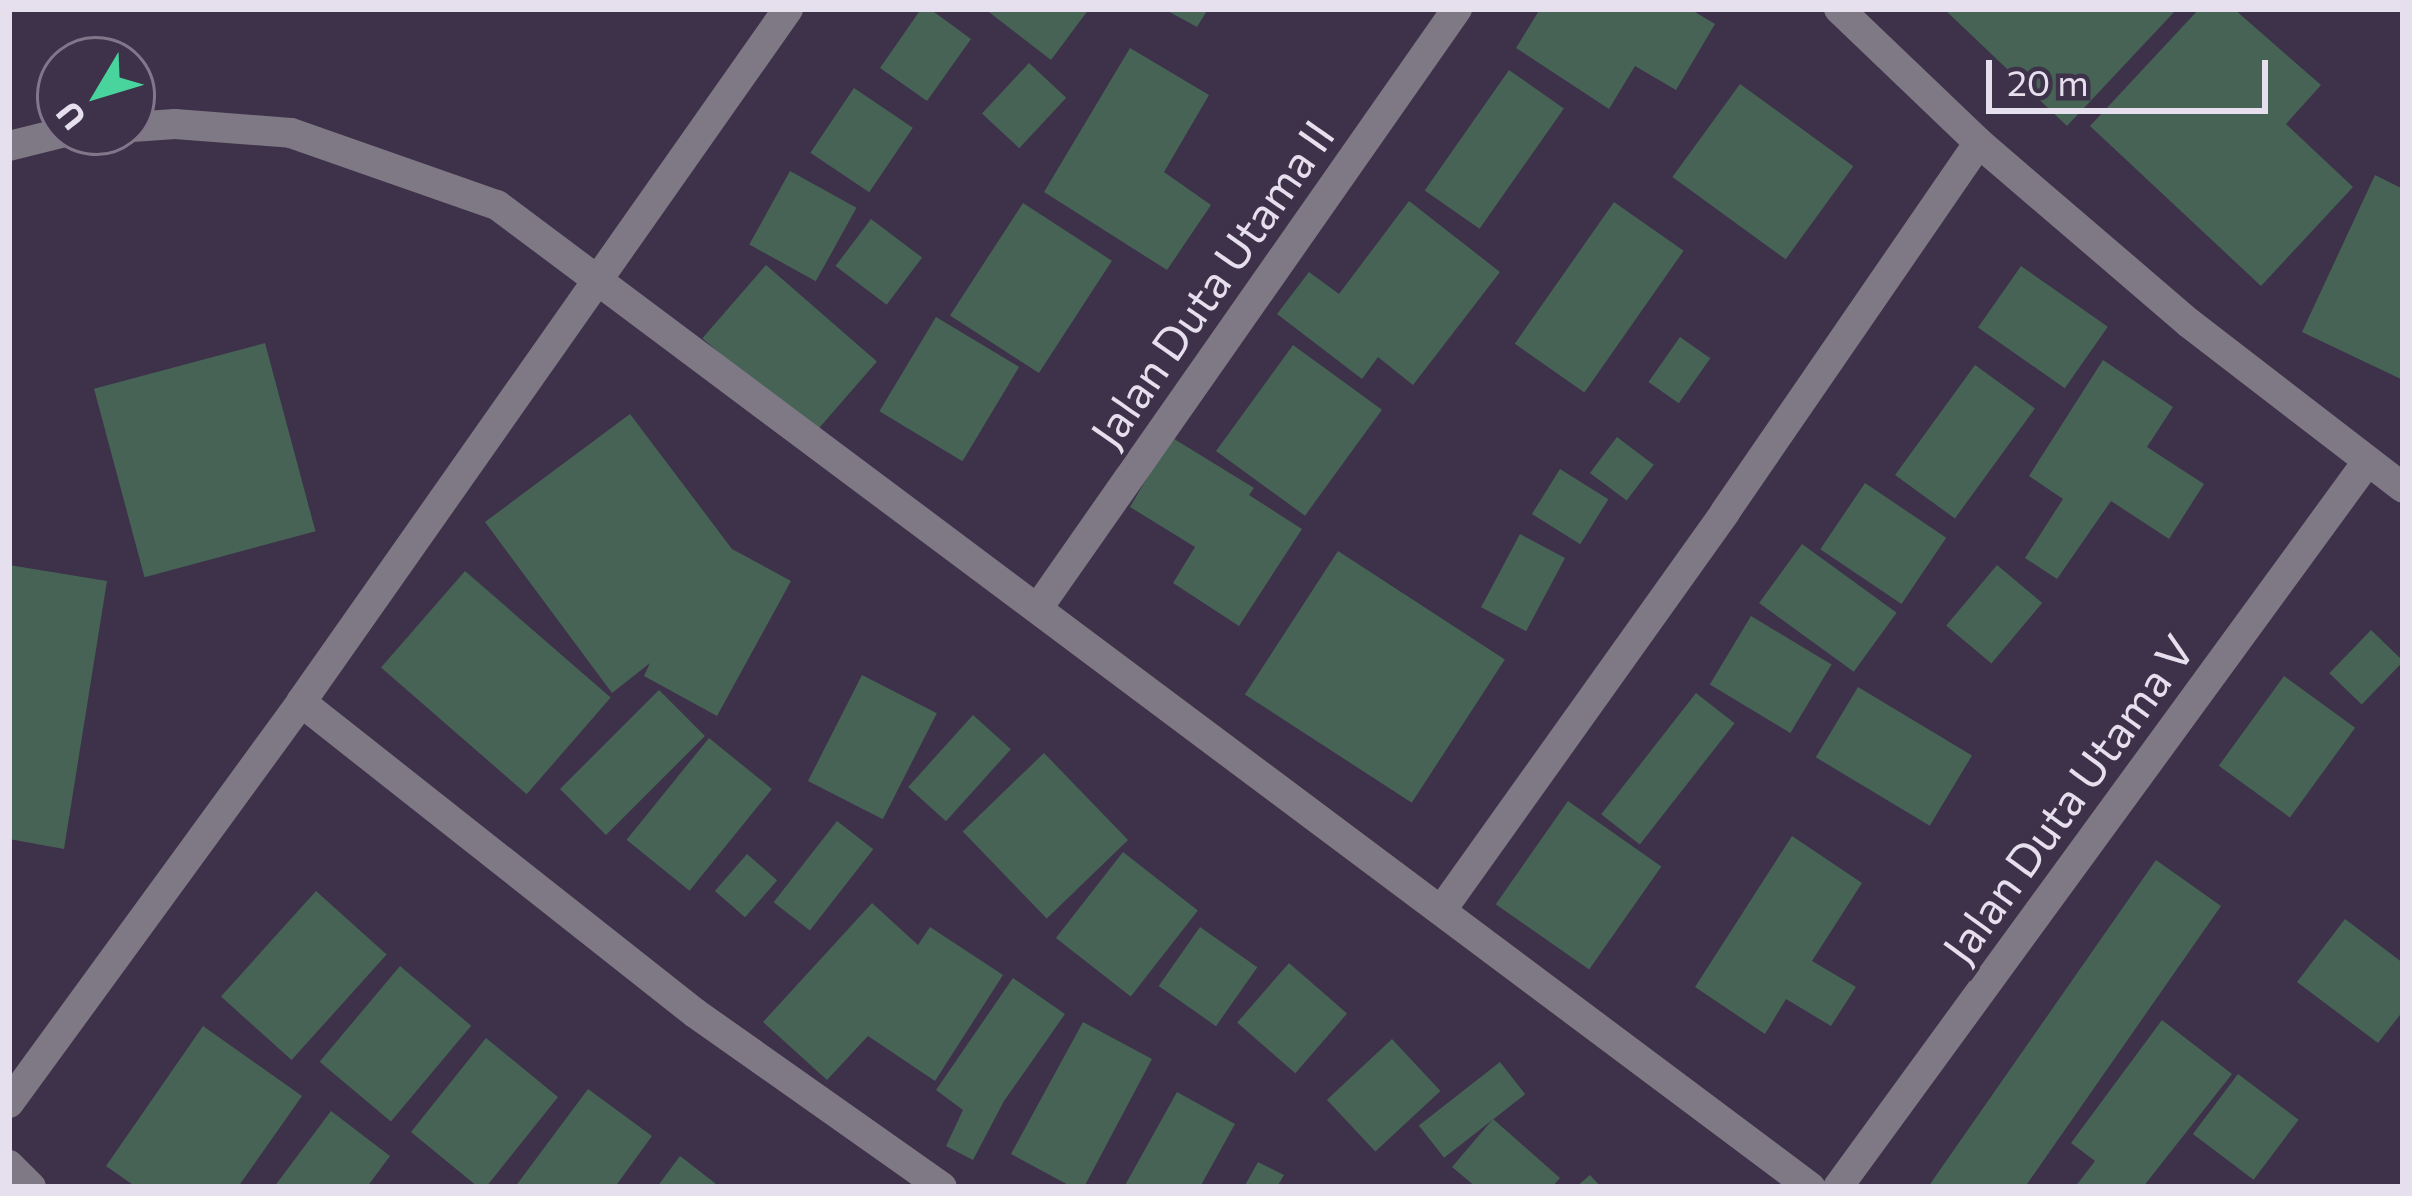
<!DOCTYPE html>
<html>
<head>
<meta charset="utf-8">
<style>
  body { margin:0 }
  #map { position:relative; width:2412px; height:1196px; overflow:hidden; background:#3d3249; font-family:Commissioner,sans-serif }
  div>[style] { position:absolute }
  .building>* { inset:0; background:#466355; transform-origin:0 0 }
  .minor>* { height:30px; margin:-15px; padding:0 15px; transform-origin:15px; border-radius:15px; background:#7f7985 }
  span { translate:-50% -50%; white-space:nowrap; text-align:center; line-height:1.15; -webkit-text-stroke:9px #3d3249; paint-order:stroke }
  .street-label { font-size:45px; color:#e6dfee }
  .frame { position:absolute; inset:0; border:12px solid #e6dfee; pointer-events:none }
  .north { position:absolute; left:36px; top:36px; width:120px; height:120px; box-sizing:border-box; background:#3d3249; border:3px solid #81778b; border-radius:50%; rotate:232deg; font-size:33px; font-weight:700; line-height:48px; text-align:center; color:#e6dfee }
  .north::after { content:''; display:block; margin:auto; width:42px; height:54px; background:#49d49d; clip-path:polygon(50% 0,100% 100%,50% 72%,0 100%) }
  .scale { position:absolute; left:1986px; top:60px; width:282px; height:54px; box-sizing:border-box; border:6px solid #e6dfee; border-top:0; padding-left:15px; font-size:36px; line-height:42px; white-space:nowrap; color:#e6dfee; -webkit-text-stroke:9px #3d3249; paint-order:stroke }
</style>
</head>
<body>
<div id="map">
  <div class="building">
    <div style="clip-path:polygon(921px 9px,930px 9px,971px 39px,927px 101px,880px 68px)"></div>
    <div style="clip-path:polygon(985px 9px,1089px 9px,1051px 60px)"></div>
    <div style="clip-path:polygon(1164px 9px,1208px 9px,1197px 27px)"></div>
    <div style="clip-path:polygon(1540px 9px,1690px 9px,1715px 24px,1676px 90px,1635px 66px,1609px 109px,1516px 48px)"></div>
    <div style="clip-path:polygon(1944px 9px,2177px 9px,2067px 126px)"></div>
    <div style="clip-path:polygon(2199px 9px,2234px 9px,2321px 85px,2286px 124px,2353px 187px,2261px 286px,2090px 126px)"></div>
    <div style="clip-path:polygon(1130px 48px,1209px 95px,1164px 172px,1211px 205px,1167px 270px,1044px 192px)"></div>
    <div style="left:1029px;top:63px;width:51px;height:69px;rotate:43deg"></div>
    <div style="left:1509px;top:70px;width:67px;height:147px;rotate:35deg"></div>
    <div style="left:1740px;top:84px;width:140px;height:115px;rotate:36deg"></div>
    <div style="left:854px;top:88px;width:71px;height:78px;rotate:34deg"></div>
    <div style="left:790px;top:171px;width:76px;height:84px;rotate:29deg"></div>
    <div style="clip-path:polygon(2375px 175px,2403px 189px,2403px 380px,2302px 332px)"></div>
    <div style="clip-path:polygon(1409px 201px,1500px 272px,1413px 385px,1378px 357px,1362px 379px,1277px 314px,1309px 272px,1339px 294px)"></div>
    <div style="left:1614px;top:202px;width:85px;height:173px;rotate:35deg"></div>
    <div style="left:1023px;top:203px;width:106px;height:134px;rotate:33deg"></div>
    <div style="left:871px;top:219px;width:64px;height:59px;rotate:37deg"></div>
    <div style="left:766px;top:265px;width:147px;height:97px;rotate:41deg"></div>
    <div style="left:2021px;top:266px;width:106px;height:75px;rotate:35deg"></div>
    <div style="left:936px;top:317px;width:97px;height:110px;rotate:31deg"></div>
    <div style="left:1680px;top:337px;width:37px;height:55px;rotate:35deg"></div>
    <div style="left:265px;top:343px;width:195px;height:177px;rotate:75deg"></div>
    <div style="left:1293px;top:345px;width:110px;height:131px;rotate:36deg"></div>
    <div style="clip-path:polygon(2103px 360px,2173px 407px,2147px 447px,2204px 484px,2169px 539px,2111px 501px,2057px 579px,2025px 558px,2063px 499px,2029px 476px)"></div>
    <div style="left:1975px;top:365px;width:74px;height:136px;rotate:36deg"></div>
    <div style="clip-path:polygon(630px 414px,732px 549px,791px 581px,717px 716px,644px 676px,650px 663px,612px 693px,485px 522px)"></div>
    <div style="clip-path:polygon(1171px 437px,1254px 488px,1249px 495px,1302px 529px,1239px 626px,1173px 583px,1195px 547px,1130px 507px)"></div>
    <div style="left:1617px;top:437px;width:46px;height:45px;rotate:37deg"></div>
    <div style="left:1560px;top:469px;width:57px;height:53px;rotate:32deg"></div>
    <div style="left:1865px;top:483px;width:98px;height:80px;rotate:34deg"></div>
    <div style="left:1520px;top:534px;width:51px;height:83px;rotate:28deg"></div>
    <div style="left:1802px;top:544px;width:117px;height:73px;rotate:36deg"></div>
    <div style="left:1338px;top:551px;width:199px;height:171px;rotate:33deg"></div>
    <div style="clip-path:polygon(9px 565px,107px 581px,64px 849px,9px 839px)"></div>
    <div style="left:1997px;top:565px;width:59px;height:79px;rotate:40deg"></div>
    <div style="left:465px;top:571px;width:193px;height:128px;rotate:41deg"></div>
    <div style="left:1751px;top:616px;width:94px;height:80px;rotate:31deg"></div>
    <div style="left:2371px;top:630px;width:45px;height:60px;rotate:44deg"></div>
    <div style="left:862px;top:675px;width:84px;height:119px;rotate:27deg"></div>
    <div style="left:2284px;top:676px;width:88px;height:111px;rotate:36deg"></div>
    <div style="left:1858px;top:687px;width:133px;height:82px;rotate:31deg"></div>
    <div style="left:659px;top:690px;width:65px;height:140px;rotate:45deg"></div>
    <div style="left:1696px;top:693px;width:49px;height:154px;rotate:38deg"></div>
    <div style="left:973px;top:715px;width:51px;height:97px;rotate:42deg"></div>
    <div style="left:709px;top:738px;width:81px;height:131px;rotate:39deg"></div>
    <div style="left:1044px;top:753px;width:121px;height:113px;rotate:46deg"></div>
    <div style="left:1568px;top:801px;width:114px;height:126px;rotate:35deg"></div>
    <div style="left:837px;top:821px;width:46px;height:103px;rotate:38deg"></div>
    <div style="clip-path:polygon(1792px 836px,1862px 883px,1812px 961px,1856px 987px,1831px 1026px,1786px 999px,1765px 1034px,1695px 987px)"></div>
    <div style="left:1123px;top:852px;width:95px;height:109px;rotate:38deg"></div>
    <div style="left:747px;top:854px;width:40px;height:49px;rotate:41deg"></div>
    <div style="clip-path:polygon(2156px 860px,2221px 906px,2025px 1187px,1928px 1187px)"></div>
    <div style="left:316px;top:891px;width:95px;height:142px;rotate:42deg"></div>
    <div style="clip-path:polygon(872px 903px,918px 945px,930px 927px,1003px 975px,935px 1081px,868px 1036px,827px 1080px,763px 1022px)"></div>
    <div style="clip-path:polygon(2345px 919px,2403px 963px,2403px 1011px,2378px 1043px,2297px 982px)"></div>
    <div style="left:1200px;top:927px;width:70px;height:72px;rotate:35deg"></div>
    <div style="left:1289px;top:963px;width:77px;height:79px;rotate:41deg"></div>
    <div style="left:400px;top:966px;width:93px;height:125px;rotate:40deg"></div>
    <div style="clip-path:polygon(1013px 978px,1065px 1014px,1004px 1101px,973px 1160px,946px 1146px,963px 1110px,936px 1090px)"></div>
    <div style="clip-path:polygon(2162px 1020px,2232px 1074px,2143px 1187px,2075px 1187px,2095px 1161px,2071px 1143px)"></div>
    <div style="clip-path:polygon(1083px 1022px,1152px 1059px,1084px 1187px,1072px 1187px,1011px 1154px)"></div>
    <div style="clip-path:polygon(203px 1026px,302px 1096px,238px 1187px,136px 1187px,106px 1166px)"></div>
    <div style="clip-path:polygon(486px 1038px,558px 1097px,486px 1187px,478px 1187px,411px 1132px)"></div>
    <div style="left:1392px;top:1039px;width:71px;height:89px;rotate:47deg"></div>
    <div style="left:1500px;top:1062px;width:41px;height:103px;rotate:52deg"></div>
    <div style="left:2238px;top:1074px;width:76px;height:75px;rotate:37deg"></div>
    <div style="clip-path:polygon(588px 1089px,652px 1136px,615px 1187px,515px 1187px)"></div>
    <div style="clip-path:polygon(1177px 1092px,1235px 1124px,1200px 1187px,1124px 1187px)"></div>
    <div style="clip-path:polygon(331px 1111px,390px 1156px,367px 1187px,274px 1187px)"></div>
    <div style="clip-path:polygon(1493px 1119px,1560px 1178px,1552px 1187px,1476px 1187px,1452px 1167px)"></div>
    <div style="clip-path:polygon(680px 1156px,720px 1187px,657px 1187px)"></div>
    <div style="clip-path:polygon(1258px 1162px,1284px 1175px,1277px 1187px,1244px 1187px)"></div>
    <div style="clip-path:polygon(1590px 1175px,1601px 1187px,1576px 1187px)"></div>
  </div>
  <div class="minor">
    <div style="left:1839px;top:9px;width:194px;rotate:43.7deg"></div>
    <div style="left:1979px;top:143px;width:277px;rotate:40.6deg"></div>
    <div style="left:2189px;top:323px;width:270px;rotate:37.6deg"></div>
    <div style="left:132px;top:127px;width:43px;rotate:-4deg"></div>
    <div style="left:175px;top:124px;width:116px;rotate:4.4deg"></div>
    <div style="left:291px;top:133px;width:218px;rotate:19.3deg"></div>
    <div style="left:497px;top:205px;width:1640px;rotate:36.79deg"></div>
    <div style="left:9px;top:146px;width:58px;rotate:-14deg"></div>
    <div style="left:1038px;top:608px;width:731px;rotate:-55.03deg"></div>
    <div style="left:301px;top:702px;width:502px;rotate:38.29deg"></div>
    <div style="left:695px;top:1013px;width:302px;rotate:35.2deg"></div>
    <div style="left:1443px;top:908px;width:486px;rotate:-54.5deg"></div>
    <div style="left:1725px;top:512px;width:448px;rotate:-55.5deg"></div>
    <div style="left:9px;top:1103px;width:496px;rotate:-53.9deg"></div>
    <div style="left:301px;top:702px;width:847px;rotate:-54.9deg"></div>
    <div style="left:9px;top:1165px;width:31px;rotate:45deg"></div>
    <div style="left:1838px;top:1187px;width:897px;rotate:-53.88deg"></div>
  </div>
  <div class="street-label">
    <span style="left:1211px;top:283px;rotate:-55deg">Jalan Duta Utama II</span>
    <span style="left:2067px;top:798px;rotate:-54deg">Jalan Duta Utama V</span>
  </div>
  <div class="frame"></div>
  <div class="north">U</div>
  <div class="scale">20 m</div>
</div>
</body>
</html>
